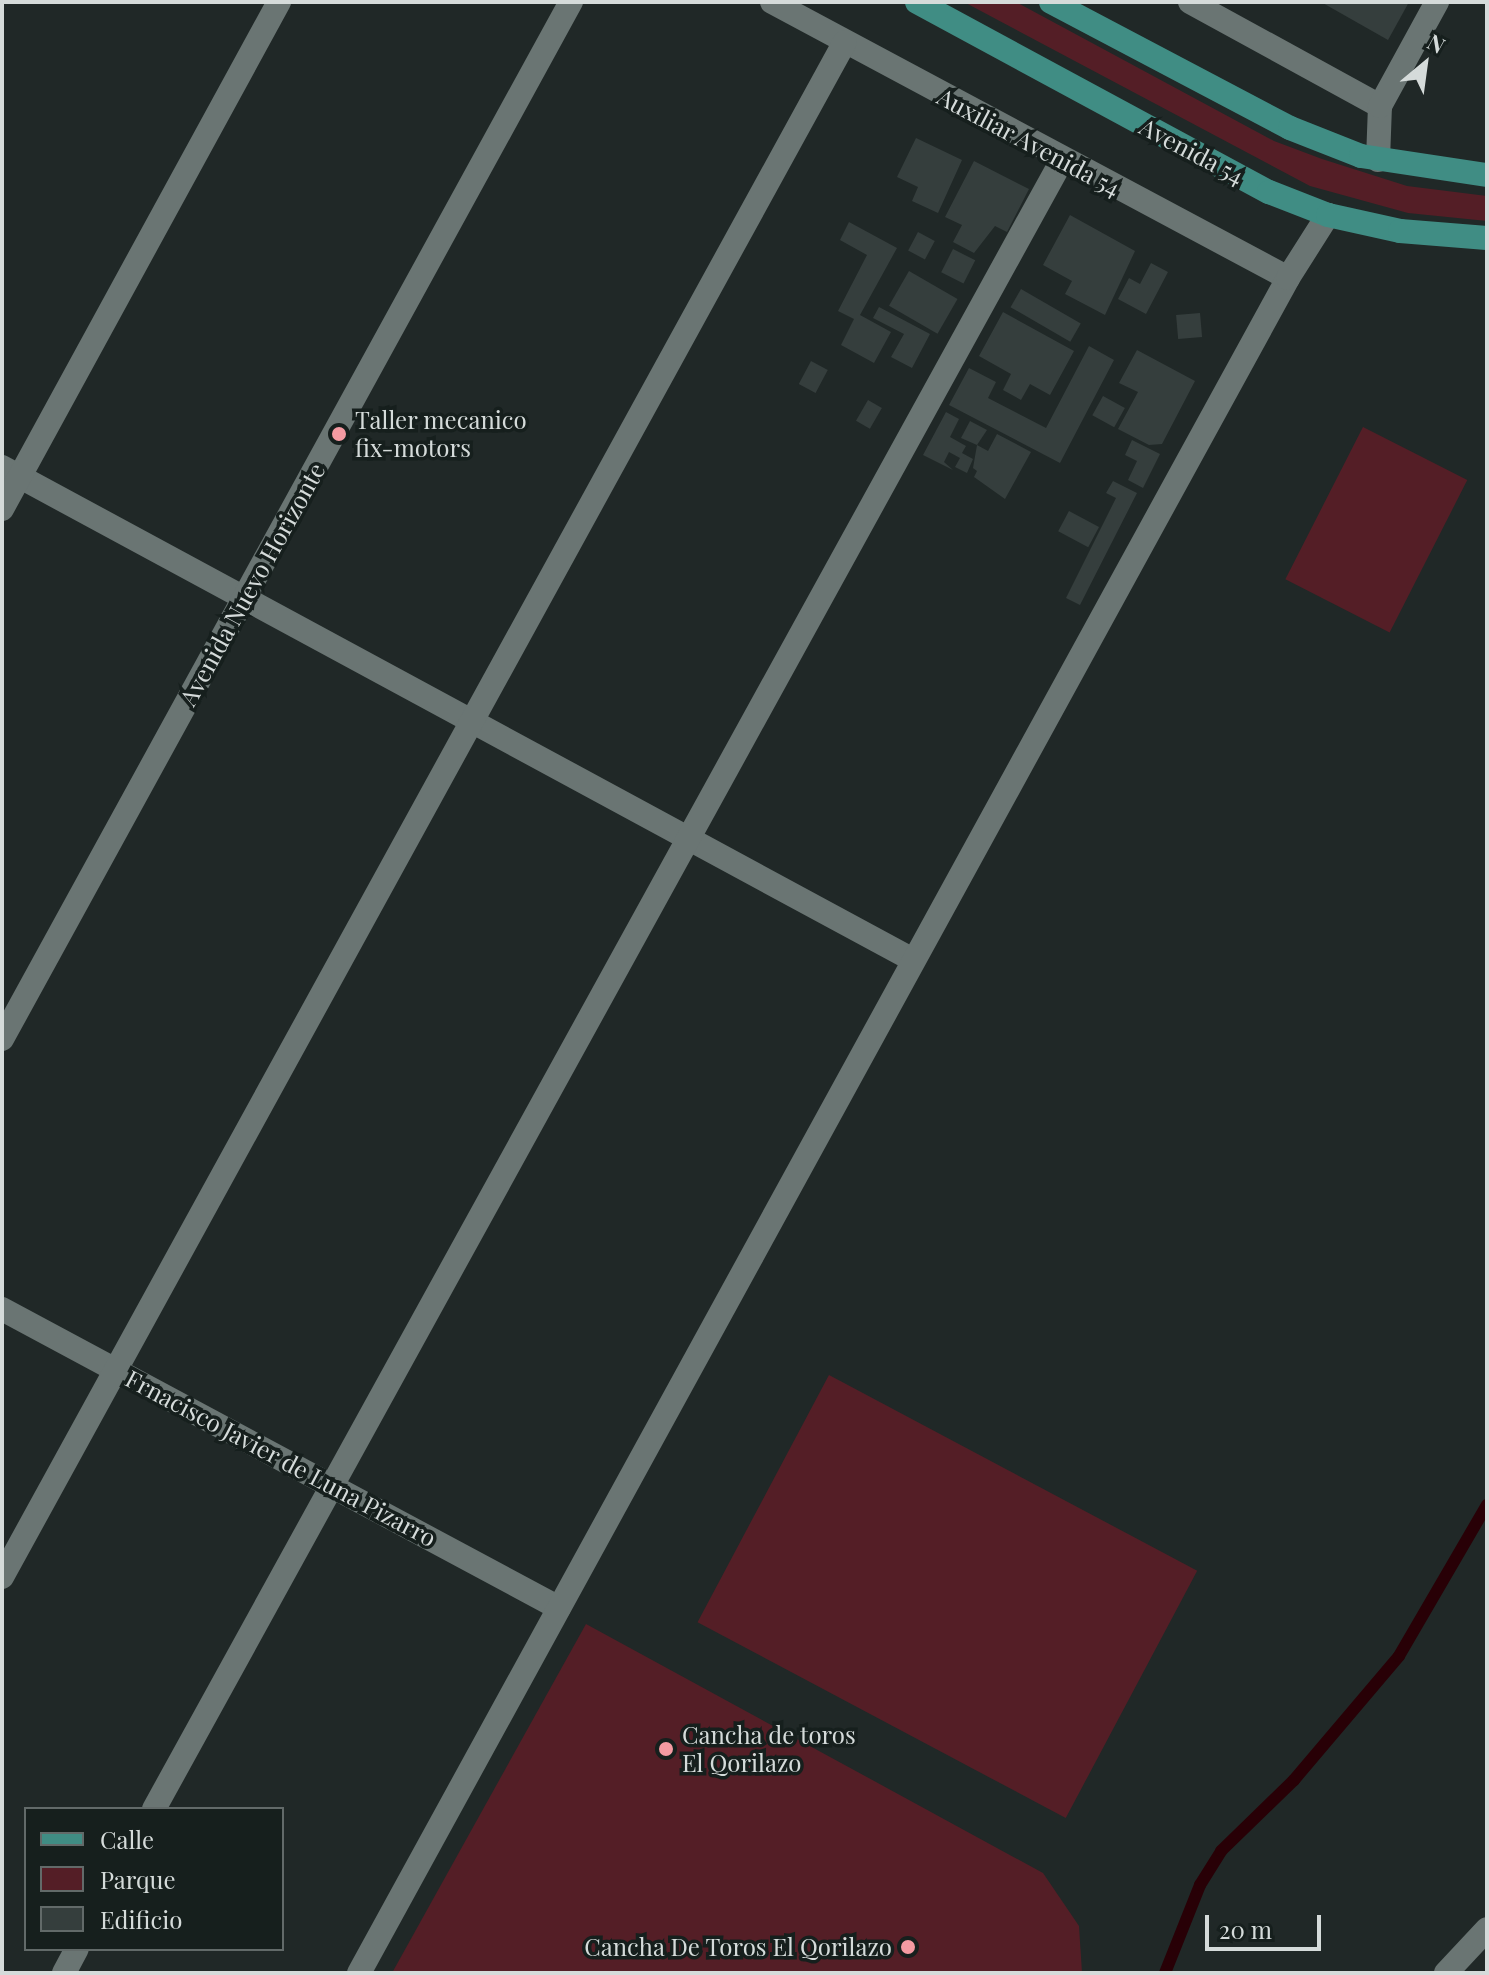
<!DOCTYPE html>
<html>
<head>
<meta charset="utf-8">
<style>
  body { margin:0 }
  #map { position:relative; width:1489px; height:1975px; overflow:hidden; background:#202827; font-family:"Playfair Display",serif }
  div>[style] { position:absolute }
  .green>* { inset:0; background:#541e26; transform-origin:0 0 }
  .stream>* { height:12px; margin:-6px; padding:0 6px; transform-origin:6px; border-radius:6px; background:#280006 }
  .building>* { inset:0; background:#353e3d; transform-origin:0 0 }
  .minor>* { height:24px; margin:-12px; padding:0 12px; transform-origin:12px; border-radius:12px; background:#6a7573 }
  .major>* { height:24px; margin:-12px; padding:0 12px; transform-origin:12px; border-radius:12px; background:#408d84 }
  .dots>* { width:22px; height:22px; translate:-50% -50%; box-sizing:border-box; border:4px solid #161f1d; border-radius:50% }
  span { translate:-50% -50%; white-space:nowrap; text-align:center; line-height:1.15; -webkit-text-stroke:7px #161f1d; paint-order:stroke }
  .street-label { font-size:24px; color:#d5dbda }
  .poi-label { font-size:24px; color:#d5dbda }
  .left { translate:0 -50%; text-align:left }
  .right { translate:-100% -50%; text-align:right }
  .frame { position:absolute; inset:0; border:4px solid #d5dbda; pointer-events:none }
  .legend { position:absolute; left:24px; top:1807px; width:260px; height:144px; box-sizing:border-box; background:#161f1d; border:2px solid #626a69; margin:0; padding:10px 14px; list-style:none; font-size:24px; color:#d5dbda }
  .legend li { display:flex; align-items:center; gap:16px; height:40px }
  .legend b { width:40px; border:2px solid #626a69 }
  .north { position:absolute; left:1385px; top:24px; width:80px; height:80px; -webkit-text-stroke:6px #161f1d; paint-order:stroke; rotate:29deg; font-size:22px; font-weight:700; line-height:32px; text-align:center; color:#d5dbda }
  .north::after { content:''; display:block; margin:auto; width:28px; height:36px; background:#d5dbda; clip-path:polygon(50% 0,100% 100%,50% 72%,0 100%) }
  .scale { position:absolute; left:1205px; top:1915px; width:116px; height:36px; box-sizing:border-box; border:4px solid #d5dbda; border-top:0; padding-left:10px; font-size:24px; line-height:28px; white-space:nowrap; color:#d5dbda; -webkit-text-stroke:6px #161f1d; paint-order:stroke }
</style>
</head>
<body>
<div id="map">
  <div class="green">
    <div style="clip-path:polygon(964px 2px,1016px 2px,1274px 141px,1322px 159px,1407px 186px,1487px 196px,1487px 221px,1408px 213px,1310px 186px)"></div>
    <div style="left:1363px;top:427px;width:117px;height:171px;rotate:27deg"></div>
    <div style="left:829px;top:1375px;width:417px;height:280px;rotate:28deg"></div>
    <div style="clip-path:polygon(586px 1624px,1043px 1873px,1079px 1926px,1082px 1973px,392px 1973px)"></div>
  </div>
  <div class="stream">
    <div style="left:1165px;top:1973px;width:95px;rotate:-68.3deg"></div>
    <div style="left:1200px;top:1885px;width:40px;rotate:-58deg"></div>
    <div style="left:1221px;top:1851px;width:102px;rotate:-44.2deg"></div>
    <div style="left:1294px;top:1780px;width:162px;rotate:-49.7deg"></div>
    <div style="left:1399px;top:1656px;width:175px;rotate:-59.8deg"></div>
  </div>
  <div class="building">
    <div style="clip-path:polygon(1321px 2px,1409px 2px,1388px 40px)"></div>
    <div style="clip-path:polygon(916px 138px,962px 160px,938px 213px,912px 201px,918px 187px,897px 177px)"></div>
    <div style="clip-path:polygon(974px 161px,1029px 189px,1007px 232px,995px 226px,974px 253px,953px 242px,962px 225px,945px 217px)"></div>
    <div style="clip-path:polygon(1070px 215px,1135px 251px,1105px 315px,1065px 294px,1072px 281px,1043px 265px)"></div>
    <div style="clip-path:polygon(849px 222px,897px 248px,860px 315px,891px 332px,874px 363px,841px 345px,854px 319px,838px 311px,867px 255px,840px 240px)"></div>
    <div style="left:918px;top:232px;width:19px;height:21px;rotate:28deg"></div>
    <div style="left:953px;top:249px;width:25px;height:26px;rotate:27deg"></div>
    <div style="clip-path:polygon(1151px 263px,1168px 272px,1146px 314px,1118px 299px,1129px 278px,1140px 284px)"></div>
    <div style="left:909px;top:271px;width:56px;height:40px;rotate:30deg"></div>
    <div style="left:1021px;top:289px;width:69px;height:21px;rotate:30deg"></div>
    <div style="clip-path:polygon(879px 307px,930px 334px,912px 368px,891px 357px,904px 334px,873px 318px)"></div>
    <div style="clip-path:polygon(1003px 312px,1074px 351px,1050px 395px,1030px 384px,1021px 400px,1003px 390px,1011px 374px,979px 356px)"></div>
    <div style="left:1200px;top:313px;width:24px;height:24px;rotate:85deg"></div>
    <div style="clip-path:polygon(1089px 346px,1114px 360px,1060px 463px,949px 405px,969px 368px,996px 382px,988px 398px,1046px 428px)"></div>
    <div style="clip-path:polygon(1137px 350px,1195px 381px,1162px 444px,1149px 445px,1118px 429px,1138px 392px,1119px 383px)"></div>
    <div style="left:811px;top:361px;width:19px;height:26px;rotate:28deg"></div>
    <div style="left:1103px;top:396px;width:25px;height:22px;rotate:29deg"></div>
    <div style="left:868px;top:400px;width:16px;height:24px;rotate:30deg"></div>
    <div style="clip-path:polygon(946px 412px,959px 419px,950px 437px,966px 446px,962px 453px,973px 459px,967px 473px,955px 467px,960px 458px,949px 452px,944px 462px,953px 470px,923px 455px)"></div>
    <div style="clip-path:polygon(970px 421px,987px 430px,977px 445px,961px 438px)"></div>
    <div style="clip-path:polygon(997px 434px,1031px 452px,1005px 499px,974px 477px,977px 471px,973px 468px,977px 445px,988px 451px)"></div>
    <div style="clip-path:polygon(1132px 440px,1160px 454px,1143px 488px,1128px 480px,1137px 461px,1125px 455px)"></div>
    <div style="clip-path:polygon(1113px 481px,1137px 493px,1080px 605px,1066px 598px,1116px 498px,1106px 493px)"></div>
    <div style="left:1069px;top:511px;width:34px;height:23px;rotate:28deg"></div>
  </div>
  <div class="minor">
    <div style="left:772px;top:2px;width:585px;rotate:28.14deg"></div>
    <div style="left:1190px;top:2px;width:217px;rotate:28.7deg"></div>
    <div style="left:1378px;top:160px;width:54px;rotate:-87.9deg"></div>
    <div style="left:1380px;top:106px;width:119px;rotate:-61.3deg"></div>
    <div style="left:2px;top:467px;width:1036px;rotate:28.42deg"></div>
    <div style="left:2px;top:509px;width:578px;rotate:-61.35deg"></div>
    <div style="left:2px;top:1039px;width:1183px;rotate:-61.25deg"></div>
    <div style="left:2px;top:1309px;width:632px;rotate:28.23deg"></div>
    <div style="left:2px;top:1577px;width:1751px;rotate:-61.23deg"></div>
    <div style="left:154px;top:1809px;width:1882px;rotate:-61.16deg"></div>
    <div style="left:64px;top:1973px;width:27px;rotate:-62deg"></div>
    <div style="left:359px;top:1973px;width:1933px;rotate:-61.27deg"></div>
    <div style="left:1288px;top:278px;width:75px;rotate:-57.6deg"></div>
    <div style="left:1446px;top:1973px;width:60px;rotate:-47deg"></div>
  </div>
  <div class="major">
    <div style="left:917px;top:2px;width:400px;rotate:28.4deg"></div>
    <div style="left:1269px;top:192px;width:63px;rotate:21.3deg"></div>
    <div style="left:1328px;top:215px;width:74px;rotate:12.5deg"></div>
    <div style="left:1400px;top:231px;width:87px;rotate:4.6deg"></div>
    <div style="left:1051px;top:2px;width:270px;rotate:27.8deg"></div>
    <div style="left:1290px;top:128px;width:76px;rotate:21.5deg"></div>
    <div style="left:1361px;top:156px;width:127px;rotate:8.6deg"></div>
  </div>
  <div class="dots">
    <div style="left:339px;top:434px;background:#f49aa2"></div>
    <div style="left:666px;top:1749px;background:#f49aa2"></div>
    <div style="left:908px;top:1947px;background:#f49aa2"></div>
  </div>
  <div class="street-label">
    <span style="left:1029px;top:142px;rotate:28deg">Auxiliar Avenida 54</span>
    <span style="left:1192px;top:151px;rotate:28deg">Avenida 54</span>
    <span style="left:252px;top:584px;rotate:-61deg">Avenida Nuevo Horizonte</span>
    <span style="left:281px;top:1458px;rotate:28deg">Frnacisco Javier de Luna Pizarro</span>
  </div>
  <div class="poi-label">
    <span class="left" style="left:355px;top:434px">Taller mecanico<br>fix-motors</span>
    <span class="left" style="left:682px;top:1749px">Cancha de toros<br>El Qorilazo</span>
    <span class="right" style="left:892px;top:1947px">Cancha De Toros El Qorilazo</span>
  </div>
  <div class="frame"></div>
  <ul class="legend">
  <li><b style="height:10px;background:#408d84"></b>Calle</li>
  <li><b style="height:22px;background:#541e26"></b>Parque</li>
  <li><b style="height:22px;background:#353e3d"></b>Edificio</li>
  </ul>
  <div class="north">N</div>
  <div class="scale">20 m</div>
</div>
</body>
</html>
